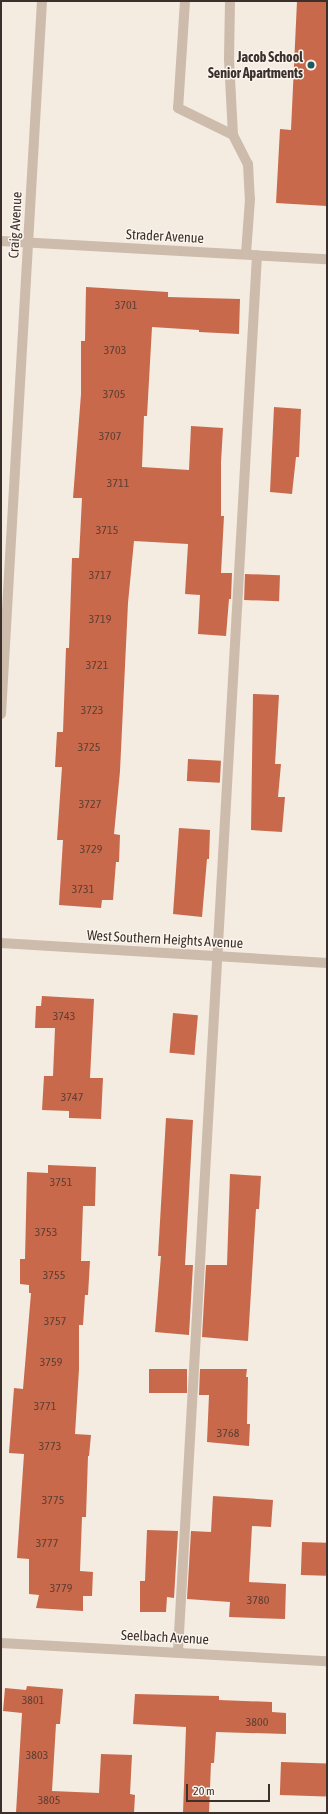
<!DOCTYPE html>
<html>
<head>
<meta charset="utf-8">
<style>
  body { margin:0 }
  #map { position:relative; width:328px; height:1814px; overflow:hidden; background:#f4ebe1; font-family:"Asap Condensed",sans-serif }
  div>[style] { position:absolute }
  .building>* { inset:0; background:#c8694b; transform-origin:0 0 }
  .lane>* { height:10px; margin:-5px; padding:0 5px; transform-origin:5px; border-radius:5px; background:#cdbbac }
  .street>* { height:10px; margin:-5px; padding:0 5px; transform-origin:5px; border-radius:5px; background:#cdbbac }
  .dots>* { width:11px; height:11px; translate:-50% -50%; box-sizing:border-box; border:2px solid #fbf5ee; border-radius:50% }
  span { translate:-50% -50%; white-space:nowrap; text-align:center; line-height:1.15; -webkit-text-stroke:3px #fbf5ee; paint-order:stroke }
  .number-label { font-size:12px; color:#5e3e33 }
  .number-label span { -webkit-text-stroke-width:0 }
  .poi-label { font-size:14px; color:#3b302b; font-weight:700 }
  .right { translate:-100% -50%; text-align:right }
  .street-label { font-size:14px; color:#3b302b }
  .frame { position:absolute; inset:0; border:2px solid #3b302b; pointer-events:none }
  .scale { position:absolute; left:186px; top:1784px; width:84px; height:18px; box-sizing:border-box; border:2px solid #3b302b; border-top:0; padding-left:5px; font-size:12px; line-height:14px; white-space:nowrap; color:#3b302b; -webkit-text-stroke:3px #fbf5ee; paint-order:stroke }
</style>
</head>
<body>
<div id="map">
  <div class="building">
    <div style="clip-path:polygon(297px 1px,327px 1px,327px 206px,276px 203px,280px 129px,291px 130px)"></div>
    <div style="clip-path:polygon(86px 287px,168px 292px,168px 297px,240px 299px,239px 334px,199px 332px,199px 330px,152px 327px,147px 416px,144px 416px,142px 467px,189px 470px,191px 426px,223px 428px,221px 462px,221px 516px,224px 516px,221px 573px,232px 573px,231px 599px,229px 599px,226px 636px,198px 634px,200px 595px,185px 594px,188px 544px,134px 541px,128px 603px,120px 771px,114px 834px,120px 835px,119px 862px,116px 862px,113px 900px,102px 900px,101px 908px,59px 905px,63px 840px,57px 840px,62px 767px,55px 767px,57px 732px,63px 732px,66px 648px,69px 648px,72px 558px,79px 558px,82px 498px,73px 498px,81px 394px,81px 341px,85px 341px)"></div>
    <div style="clip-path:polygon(274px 407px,301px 409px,299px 457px,296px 457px,292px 494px,270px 492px)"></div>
    <div style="left:245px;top:574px;width:35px;height:26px;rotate:2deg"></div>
    <div style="clip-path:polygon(253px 694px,279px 695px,275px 764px,281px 764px,278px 797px,285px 797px,282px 832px,251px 830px)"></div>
    <div style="left:188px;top:759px;width:33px;height:22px;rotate:3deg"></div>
    <div style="clip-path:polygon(179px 828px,210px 830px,209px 859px,207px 859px,202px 917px,173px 914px)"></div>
    <div style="clip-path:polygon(42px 996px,94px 999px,90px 1078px,103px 1078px,101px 1119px,69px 1118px,69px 1111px,42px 1110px,44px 1076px,53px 1076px,55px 1028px,35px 1028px,36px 1006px,41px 1006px)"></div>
    <div style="left:173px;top:1013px;width:25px;height:40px;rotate:5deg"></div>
    <div style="clip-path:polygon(166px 1118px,193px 1120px,185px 1265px,193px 1265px,189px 1335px,155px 1332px,161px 1256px,158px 1256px)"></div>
    <div style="clip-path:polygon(48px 1165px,96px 1167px,95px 1206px,83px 1206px,81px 1261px,90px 1261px,88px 1295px,85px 1295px,83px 1325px,79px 1325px,79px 1369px,75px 1434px,91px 1435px,89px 1456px,88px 1456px,86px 1517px,82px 1517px,80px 1571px,93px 1572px,92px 1596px,83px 1596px,83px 1611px,36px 1608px,39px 1595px,29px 1594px,29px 1559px,17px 1558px,24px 1454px,9px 1453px,14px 1388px,23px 1389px,31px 1293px,29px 1293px,29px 1285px,20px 1284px,20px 1259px,25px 1259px,27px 1172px,48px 1173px)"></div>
    <div style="clip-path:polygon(230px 1174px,261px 1176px,259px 1209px,256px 1209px,248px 1341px,202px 1337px,206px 1265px,227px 1265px)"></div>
    <div style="left:149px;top:1369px;width:38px;height:24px"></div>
    <div style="clip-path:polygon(200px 1369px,247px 1369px,246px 1377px,248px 1377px,247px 1424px,250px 1424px,249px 1446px,207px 1442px,209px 1395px,199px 1395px)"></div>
    <div style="clip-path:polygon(213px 1496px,273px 1500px,271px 1527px,252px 1526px,249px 1582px,286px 1584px,285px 1619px,229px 1617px,230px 1602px,187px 1599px,191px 1531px,211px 1532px)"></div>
    <div style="clip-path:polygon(147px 1530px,178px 1531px,174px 1598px,167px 1597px,166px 1612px,140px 1612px,140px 1581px,145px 1581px)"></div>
    <div style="left:302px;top:1542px;width:25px;height:33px;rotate:2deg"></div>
    <div style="clip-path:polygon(27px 1686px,63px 1689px,60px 1724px,56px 1724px,52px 1791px,99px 1793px,101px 1754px,132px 1755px,130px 1794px,135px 1795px,134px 1813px,16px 1813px,22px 1713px,3px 1711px,5px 1688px,26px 1690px)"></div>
    <div style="clip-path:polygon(135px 1694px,219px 1696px,219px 1700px,272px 1702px,272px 1712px,286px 1713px,286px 1734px,216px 1732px,214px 1763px,211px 1763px,209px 1813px,183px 1813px,186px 1727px,133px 1724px)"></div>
    <div style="left:281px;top:1762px;width:46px;height:33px;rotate:2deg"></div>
  </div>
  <div class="lane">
    <div style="left:185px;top:1px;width:107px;rotate:93.7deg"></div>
    <div style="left:178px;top:108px;width:61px;rotate:26.1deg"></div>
    <div style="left:233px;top:135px;width:33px;rotate:63deg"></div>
    <div style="left:248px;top:164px;width:35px;rotate:87deg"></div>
    <div style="left:250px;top:199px;width:55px;rotate:94.2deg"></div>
    <div style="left:230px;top:1px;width:58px;rotate:91deg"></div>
    <div style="left:229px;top:59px;width:76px;rotate:87deg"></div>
    <div style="left:178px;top:1651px;width:1398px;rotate:-86.76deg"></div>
  </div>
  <div class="street">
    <div style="left:1px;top:241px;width:326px;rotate:3.2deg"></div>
    <div style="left:1px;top:714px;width:714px;rotate:-86.71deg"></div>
    <div style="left:1px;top:943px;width:327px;rotate:3.5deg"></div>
    <div style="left:1px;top:1643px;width:326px;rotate:3.2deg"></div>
  </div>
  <div class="dots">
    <div style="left:311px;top:65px;background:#1f5a5e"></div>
  </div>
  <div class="number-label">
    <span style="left:126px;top:306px">3701</span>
    <span style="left:115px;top:351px">3703</span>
    <span style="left:114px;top:395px">3705</span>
    <span style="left:110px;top:437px">3707</span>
    <span style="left:118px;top:484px">3711</span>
    <span style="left:107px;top:531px">3715</span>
    <span style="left:100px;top:576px">3717</span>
    <span style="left:100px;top:620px">3719</span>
    <span style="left:97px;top:666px">3721</span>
    <span style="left:92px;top:711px">3723</span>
    <span style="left:89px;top:748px">3725</span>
    <span style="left:90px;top:805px">3727</span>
    <span style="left:91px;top:850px">3729</span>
    <span style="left:83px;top:890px">3731</span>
    <span style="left:64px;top:1017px">3743</span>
    <span style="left:72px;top:1098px">3747</span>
    <span style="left:61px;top:1183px">3751</span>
    <span style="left:46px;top:1233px">3753</span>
    <span style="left:54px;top:1276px">3755</span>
    <span style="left:55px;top:1322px">3757</span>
    <span style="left:51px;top:1363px">3759</span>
    <span style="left:45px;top:1407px">3771</span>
    <span style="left:228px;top:1434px">3768</span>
    <span style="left:50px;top:1447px">3773</span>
    <span style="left:53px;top:1501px">3775</span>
    <span style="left:47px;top:1544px">3777</span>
    <span style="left:61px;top:1589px">3779</span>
    <span style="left:258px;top:1601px">3780</span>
    <span style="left:33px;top:1701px">3801</span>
    <span style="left:257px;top:1723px">3800</span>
    <span style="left:37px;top:1756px">3803</span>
    <span style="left:49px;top:1801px">3805</span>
  </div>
  <div class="poi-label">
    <span class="right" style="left:303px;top:65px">Jacob School<br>Senior Apartments</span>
  </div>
  <div class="street-label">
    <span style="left:15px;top:225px;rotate:-87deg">Craig Avenue</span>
    <span style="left:165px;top:236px;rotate:3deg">Strader Avenue</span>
    <span style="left:165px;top:939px;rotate:3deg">West Southern Heights Avenue</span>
    <span style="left:165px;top:1637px;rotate:3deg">Seelbach Avenue</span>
  </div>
  <div class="frame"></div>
  <div class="scale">20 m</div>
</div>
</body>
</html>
